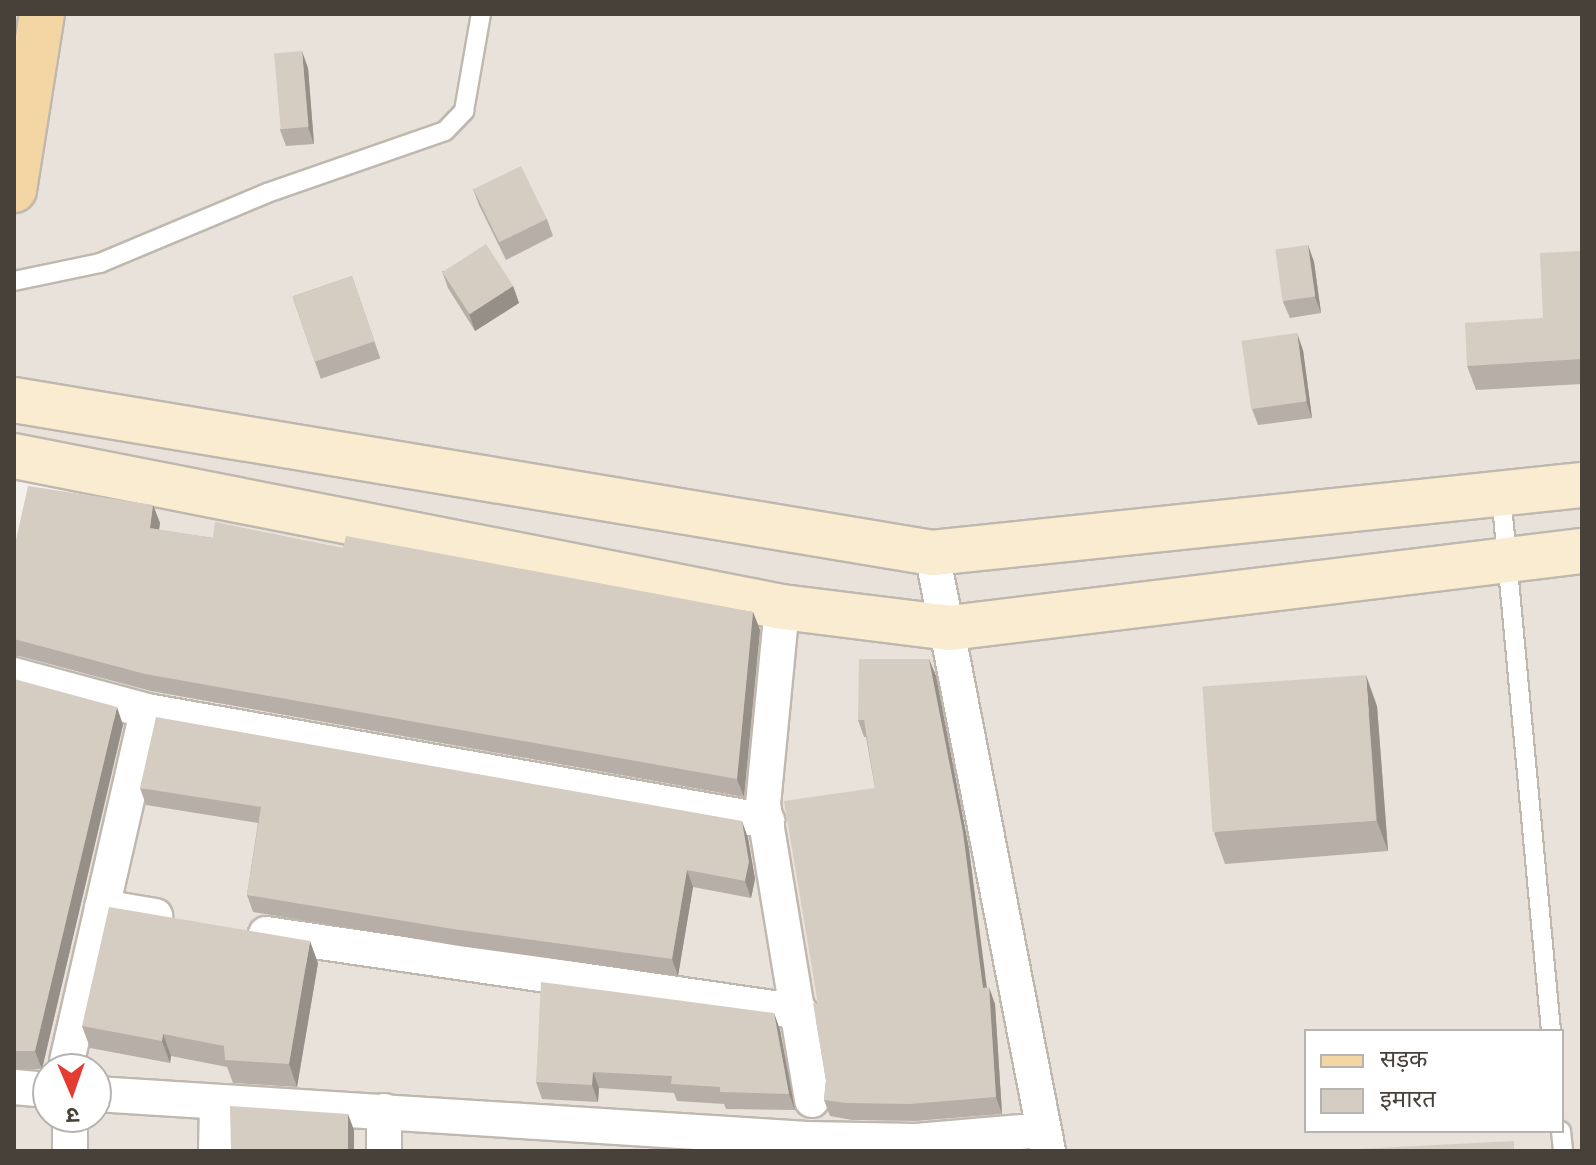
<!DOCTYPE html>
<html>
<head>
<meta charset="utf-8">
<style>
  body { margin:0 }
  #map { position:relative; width:1596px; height:1165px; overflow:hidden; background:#f4f1ec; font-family:"Varela Round","Noto Sans Devanagari",sans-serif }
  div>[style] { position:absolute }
  .residential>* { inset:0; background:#e8e2db }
  .roads { filter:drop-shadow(2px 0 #bfb8af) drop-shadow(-2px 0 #bfb8af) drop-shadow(0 2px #bfb8af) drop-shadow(0 -2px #bfb8af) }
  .lane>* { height:18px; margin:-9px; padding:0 9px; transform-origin:9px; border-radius:9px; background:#fff }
  .street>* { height:34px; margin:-17px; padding:0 17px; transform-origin:17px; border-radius:17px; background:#fff }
  .secondary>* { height:44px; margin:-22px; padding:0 22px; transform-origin:22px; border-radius:22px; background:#faecd1 }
  .primary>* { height:44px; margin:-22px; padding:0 22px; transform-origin:22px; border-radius:22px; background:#f4d6a5 }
  .wall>* { inset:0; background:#b7afa7; transform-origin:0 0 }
  .shaded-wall>* { inset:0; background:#958f88 }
  .building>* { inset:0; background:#d5ccc2; transform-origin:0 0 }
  span { translate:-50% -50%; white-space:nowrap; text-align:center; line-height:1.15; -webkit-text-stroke:6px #fff; paint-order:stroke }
  .frame { position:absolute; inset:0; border:16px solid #48413a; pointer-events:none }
  .legend { position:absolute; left:1304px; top:1029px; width:260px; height:104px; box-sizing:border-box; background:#fff; border:2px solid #b6b3b0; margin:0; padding:10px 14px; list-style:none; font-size:24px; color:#48413a }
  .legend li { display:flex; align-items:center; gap:16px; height:40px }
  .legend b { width:40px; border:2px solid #b6b3b0 }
  .north { position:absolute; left:32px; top:1053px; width:80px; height:80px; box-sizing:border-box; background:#fff; border:2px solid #b6b3b0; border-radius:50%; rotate:178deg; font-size:22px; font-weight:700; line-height:32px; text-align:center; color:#48413a }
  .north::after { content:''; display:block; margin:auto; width:28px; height:36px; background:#e43c33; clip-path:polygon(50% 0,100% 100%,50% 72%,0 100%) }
</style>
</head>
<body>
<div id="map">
  <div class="residential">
    <div style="clip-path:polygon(evenodd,14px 14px,1582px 14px,1582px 1151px,14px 1151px,14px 887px,135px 481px,14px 453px,14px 14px,1306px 1031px,1562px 1031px,1562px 1131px,1306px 1131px,1306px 1031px,14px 14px,48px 1069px,96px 1069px,96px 1117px,48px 1117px,48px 1069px)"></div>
  </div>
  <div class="roads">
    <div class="lane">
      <div style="left:14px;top:281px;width:88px;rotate:-11.8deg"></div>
      <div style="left:100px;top:263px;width:181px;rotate:-22.7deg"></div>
      <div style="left:267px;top:193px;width:188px;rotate:-19.2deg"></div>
      <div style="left:445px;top:131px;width:28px;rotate:-46deg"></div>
      <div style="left:464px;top:111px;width:98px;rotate:-80.1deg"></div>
      <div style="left:1501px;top:494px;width:539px;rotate:84.68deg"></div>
      <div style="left:1561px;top:1131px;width:20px;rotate:84deg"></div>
    </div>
    <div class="street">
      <div style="left:932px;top:553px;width:609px;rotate:79.02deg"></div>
      <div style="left:782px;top:607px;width:198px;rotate:95.5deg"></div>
      <div style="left:763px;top:804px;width:300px;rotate:80.6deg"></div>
      <div style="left:14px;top:675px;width:138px;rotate:15.1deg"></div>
      <div style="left:147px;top:711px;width:630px;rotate:10.06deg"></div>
      <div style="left:102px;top:907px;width:54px;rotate:9.6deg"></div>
      <div style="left:266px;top:934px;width:540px;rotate:8.31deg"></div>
      <div style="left:67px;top:1061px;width:359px;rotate:-77.1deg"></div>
      <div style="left:14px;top:1087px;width:34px;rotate:5deg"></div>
      <div style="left:96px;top:1094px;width:712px;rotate:3.62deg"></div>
      <div style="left:807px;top:1139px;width:109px;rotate:1.1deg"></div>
      <div style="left:916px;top:1141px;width:128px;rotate:-4.9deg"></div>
      <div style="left:70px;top:1151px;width:34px;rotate:-90deg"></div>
      <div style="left:216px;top:1151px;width:49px;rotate:-88.8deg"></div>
      <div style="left:384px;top:1151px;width:40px;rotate:-90deg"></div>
    </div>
    <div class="secondary">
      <div style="left:14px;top:400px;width:931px;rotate:9.46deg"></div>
      <div style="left:932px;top:553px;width:654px;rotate:-5.97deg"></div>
      <div style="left:14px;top:456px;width:783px;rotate:11.12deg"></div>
      <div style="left:782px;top:607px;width:169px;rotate:7.1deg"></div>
      <div style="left:950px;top:628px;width:637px;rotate:-6.95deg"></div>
    </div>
    <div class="primary">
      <div style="left:14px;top:190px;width:178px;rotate:-81deg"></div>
    </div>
  </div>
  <div class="wall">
    <div style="clip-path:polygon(308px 68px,314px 144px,286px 146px,280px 130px)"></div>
    <div style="clip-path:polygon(473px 189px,547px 219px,553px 236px,506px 260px,479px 205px)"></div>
    <div style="clip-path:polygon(1308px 245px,1314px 262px,1321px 313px,1290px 318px,1283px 302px)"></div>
    <div style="clip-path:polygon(1582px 251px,1582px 384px,1476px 390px,1467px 366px,1543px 318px)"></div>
    <div style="clip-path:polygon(442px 271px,513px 286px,519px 303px,475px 331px,448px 288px)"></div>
    <div style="left:352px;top:276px;width:87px;height:63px;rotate:71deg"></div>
    <div style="clip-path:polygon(1303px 350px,1312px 418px,1258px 425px,1252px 409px)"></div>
    <div style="clip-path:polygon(153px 505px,160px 523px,159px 530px,213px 538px,343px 548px,753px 612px,760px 630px,744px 797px,151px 691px,19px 656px,14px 657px,14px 549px)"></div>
    <div style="clip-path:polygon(929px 659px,936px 676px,969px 849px,986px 987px,995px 1004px,1002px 1114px,915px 1121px,852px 1120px,830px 1116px,824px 1100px,826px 1080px,875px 788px,866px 737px,864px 737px,858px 720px)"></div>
    <div style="clip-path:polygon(14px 679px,123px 725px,42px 1069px,14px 1069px)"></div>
    <div style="clip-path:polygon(1377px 706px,1388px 851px,1225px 864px,1214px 833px)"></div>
    <div style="clip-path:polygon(140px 788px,748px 838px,755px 879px,751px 898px,693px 887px,678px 976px,459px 946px,253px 912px,247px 895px,258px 823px,146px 805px)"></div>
    <div style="clip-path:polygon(318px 963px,297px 1087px,233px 1083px,227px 1067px,171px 1056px,170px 1063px,90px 1048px,82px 1026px)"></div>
    <div style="clip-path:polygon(774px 1013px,780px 1030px,795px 1110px,726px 1109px,724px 1104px,677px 1101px,674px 1093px,599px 1088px,598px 1102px,542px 1099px,536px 1082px)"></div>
  </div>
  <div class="shaded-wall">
    <div style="clip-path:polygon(302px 51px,308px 68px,314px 144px,308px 127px)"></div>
    <div style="clip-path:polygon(1308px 245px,1314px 262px,1321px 313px,1315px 297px)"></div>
    <div style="clip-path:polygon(513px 286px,519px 303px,475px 331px,469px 314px)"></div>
    <div style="clip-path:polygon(1297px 333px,1303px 350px,1312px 418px,1306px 401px)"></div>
    <div style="clip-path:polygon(153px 505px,160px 523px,156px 546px,150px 528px)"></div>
    <div style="clip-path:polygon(753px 612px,760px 630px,744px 797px,737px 779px)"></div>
    <div style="clip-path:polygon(929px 659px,936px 676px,969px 849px,989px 1004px,983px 988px)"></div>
    <div style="clip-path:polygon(1366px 675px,1377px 706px,1388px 851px,1377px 821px)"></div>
    <div style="clip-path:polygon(117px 707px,123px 725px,42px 1069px,35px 1051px)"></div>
    <div style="clip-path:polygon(742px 821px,748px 838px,755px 879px,751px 898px,745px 881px)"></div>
    <div style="clip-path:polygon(687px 870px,693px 887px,678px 976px,672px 959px)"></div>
    <div style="clip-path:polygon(310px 941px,318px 963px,297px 1087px,289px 1064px)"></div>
    <div style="clip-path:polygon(989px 987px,995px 1004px,1002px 1114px,996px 1097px)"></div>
    <div style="clip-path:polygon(774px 1013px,780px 1030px,795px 1110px,789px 1094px)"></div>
    <div style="clip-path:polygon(163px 1034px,171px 1056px,170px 1063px,162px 1041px)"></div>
    <div style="clip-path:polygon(593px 1072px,599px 1088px,598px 1102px,592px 1085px)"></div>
    <div style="clip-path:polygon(348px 1114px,354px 1130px,354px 1151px,348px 1151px)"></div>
  </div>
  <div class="building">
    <div style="left:302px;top:51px;width:76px;height:28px;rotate:85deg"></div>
    <div style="left:521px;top:166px;width:59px;height:53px;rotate:64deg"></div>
    <div style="left:486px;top:244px;width:50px;height:52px;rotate:57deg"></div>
    <div style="left:1308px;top:245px;width:52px;height:33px;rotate:82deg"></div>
    <div style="clip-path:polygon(1582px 251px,1582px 359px,1467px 366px,1465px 323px,1543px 318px,1540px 253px)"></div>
    <div style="left:352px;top:276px;width:69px;height:63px;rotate:71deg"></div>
    <div style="left:1297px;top:333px;width:69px;height:56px;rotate:82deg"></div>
    <div style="clip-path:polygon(28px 486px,153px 505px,150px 528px,213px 538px,215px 522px,343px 548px,346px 536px,753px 612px,737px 779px,145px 674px,14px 639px,14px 549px)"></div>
    <div style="clip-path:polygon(859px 659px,929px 659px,963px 832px,983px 988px,989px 987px,996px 1097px,909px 1104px,846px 1103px,824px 1100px,826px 1080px,813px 1003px,818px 1004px,784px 801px,875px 788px,864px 720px,858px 720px)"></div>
    <div style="left:1366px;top:675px;width:146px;height:164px;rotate:86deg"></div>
    <div style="clip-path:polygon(14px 679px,117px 707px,35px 1051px,14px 1051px)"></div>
    <div style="clip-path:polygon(156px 717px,742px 821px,749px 862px,745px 881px,687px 870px,672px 959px,453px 929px,247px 895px,261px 807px,140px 788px)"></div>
    <div style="clip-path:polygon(109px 907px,310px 941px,289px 1064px,225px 1060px,224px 1046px,163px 1034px,162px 1041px,82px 1026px)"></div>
    <div style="clip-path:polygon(541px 982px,774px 1013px,789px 1094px,720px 1092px,720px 1087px,671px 1084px,672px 1076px,593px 1072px,592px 1085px,536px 1082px)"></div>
    <div style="clip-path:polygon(230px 1106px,348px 1114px,348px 1151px,231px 1151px)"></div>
    <div style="clip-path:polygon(1514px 1141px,1514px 1151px,1340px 1150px)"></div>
  </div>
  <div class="frame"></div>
  <ul class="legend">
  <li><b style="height:10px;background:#f4d6a5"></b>सड़क</li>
  <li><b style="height:22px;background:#d5ccc2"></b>इमारत</li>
  </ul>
  <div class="north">उ</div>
</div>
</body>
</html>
